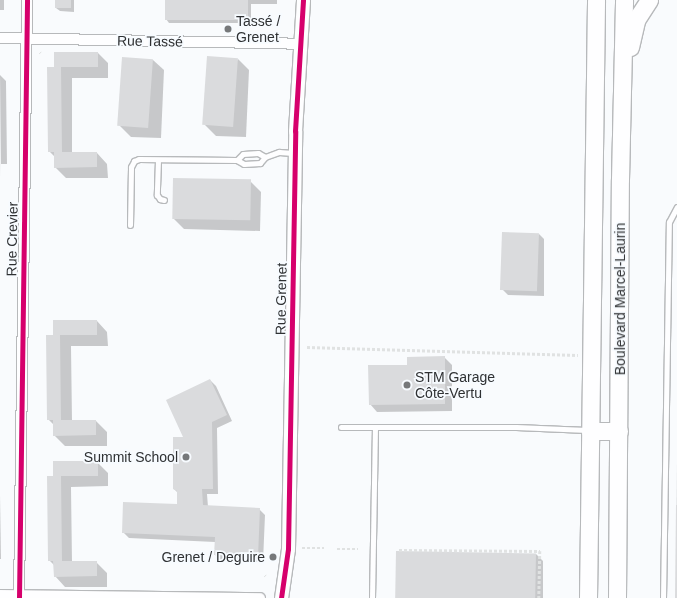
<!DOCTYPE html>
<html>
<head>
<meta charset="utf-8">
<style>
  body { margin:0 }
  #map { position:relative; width:677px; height:598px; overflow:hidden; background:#f9fbfd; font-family:Arial,sans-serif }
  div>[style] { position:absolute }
  .shadow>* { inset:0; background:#0003; transform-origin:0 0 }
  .building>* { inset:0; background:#dadbdd; transform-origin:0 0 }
  .path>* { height:2.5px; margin-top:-1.25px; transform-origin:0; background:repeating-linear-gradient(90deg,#e0e2e2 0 3px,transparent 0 5px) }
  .roads { filter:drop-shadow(1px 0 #b7b9bb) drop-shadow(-1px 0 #b7b9bb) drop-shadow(0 1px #b7b9bb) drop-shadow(0 -1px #b7b9bb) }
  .service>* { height:5px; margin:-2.5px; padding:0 2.5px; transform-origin:2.5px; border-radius:2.5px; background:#fefeff }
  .minor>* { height:10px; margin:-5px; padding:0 5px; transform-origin:5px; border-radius:5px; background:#fefeff }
  .tertiary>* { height:13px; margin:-6.5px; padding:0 6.5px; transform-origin:6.5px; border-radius:6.5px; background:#fefeff }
  .primary>* { height:17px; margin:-8.5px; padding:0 8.5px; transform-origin:8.5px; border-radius:8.5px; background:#fefeff }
  .cycleway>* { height:5px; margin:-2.5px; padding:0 2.5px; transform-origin:2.5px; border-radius:2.5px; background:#d6006c }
  .dots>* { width:11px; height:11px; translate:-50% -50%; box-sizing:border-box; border:2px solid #f7fbff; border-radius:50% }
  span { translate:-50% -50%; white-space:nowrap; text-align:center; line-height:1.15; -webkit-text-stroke:3.5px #f7fbff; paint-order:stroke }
  .poi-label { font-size:14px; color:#2f3133 }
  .left { translate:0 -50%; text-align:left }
  .right { translate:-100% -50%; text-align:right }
  .street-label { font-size:14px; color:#2f3133 }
</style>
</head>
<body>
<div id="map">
  <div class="shadow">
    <div style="left:0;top:0;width:4px;height:10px"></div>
    <div style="clip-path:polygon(57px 0,74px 0,74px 12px,60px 11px,56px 8px)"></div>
    <div style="clip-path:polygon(166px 0,277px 0,277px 4px,251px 4px,251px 23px,169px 23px,166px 19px)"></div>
    <div style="clip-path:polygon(98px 53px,108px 63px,108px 78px,72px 78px,72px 153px,97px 153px,107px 164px,108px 178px,66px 178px,55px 167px,55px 157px,49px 151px,55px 68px)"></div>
    <div style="clip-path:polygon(123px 58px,153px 60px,164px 70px,161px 138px,131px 137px,120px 126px)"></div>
    <div style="clip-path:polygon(238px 59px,249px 70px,246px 137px,216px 136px,205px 125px)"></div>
    <div style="clip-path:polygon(0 75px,6px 81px,7px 164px,1px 164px,1px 180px)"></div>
    <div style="clip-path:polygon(250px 181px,261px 192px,260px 231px,184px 229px,173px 218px)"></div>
    <div style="clip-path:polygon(539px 234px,544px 239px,544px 296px,508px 295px,503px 290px)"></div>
    <div style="clip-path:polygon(97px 321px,107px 332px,108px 346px,71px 346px,72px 421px,96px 421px,107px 432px,107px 446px,65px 446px,54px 435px,54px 425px,48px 419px,54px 336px)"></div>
    <div style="clip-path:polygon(444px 357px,452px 365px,452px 411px,377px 412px,370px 404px,408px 366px)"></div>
    <div style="clip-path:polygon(210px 380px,216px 386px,232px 421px,217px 428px,218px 494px,207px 494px,208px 507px,259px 509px,265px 515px,263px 562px,221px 561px,215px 555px,215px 542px,129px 538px,123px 532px,178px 505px,178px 493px,174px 489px,185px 438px)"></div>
    <div style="clip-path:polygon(677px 460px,677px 598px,676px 598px)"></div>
    <div style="clip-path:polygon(97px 462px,108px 473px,108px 486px,71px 487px,72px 562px,96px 562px,107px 573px,107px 587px,65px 587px,55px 576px,55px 566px,49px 560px,54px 477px)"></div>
    <div style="clip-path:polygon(0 494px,1px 559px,0 559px)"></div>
    <div style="clip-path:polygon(536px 554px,543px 561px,543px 598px,397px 598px)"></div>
  </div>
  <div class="building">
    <div style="left:55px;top:0;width:16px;height:8px"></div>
    <div style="left:165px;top:0;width:83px;height:20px"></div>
    <div style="clip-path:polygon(54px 52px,98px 52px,98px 67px,61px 67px,62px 152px,97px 152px,97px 167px,54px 168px,54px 152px,48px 152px,47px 67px,54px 67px)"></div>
    <div style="left:207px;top:56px;width:31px;height:69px;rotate:4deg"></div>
    <div style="left:122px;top:57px;width:31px;height:69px;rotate:4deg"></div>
    <div style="left:173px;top:178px;width:78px;height:41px;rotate:1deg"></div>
    <div style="left:502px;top:232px;width:37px;height:58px;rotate:2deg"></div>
    <div style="clip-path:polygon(53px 320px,97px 320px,97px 335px,60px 335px,61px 420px,96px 420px,96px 435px,53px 436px,53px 420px,47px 420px,46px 335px,53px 335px)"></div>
    <div style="clip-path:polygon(445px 356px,445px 404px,369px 405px,368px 365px,407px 365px,407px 357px)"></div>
    <div style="clip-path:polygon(210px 379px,227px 415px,212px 422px,213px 489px,202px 489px,203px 505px,260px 508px,258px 557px,214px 555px,215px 537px,122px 533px,123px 502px,177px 504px,177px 491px,173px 489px,173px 437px,183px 437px,166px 400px)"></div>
    <div style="clip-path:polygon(53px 461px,98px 461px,98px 476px,61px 476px,62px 561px,97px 561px,97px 576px,54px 577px,53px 561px,48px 561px,47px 476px,53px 476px)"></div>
    <div style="clip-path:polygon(676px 505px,677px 505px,677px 598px,675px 598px)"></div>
    <div style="left:396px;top:551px;width:140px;height:47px;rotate:1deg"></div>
  </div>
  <div class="path">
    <div style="left:40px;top:52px;width:1px;rotate:45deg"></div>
    <div style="left:307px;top:347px;width:271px;rotate:1.7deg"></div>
    <div style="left:302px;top:548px;width:22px"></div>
    <div style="left:337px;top:549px;width:21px"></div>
    <div style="left:399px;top:550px;width:141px;rotate:0.4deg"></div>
    <div style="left:540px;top:551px;width:47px;rotate:91.2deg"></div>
    <div style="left:265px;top:575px;width:1px;rotate:45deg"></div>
  </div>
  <div class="roads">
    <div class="service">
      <div style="left:158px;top:160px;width:35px;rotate:92deg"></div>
      <div style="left:157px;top:195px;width:5px;rotate:53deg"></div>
      <div style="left:160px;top:199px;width:4px;rotate:14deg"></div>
      <div style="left:237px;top:160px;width:8px;rotate:-45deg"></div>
      <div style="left:243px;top:154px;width:15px;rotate:-4deg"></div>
      <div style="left:258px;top:153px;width:8px;rotate:30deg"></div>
      <div style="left:130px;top:225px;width:58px;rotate:-89deg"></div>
      <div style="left:131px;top:167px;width:7px;rotate:-63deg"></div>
      <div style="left:134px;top:161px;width:5px;rotate:-22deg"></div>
      <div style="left:139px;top:159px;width:98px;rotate:0.6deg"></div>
      <div style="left:237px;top:160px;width:8px;rotate:30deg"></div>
      <div style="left:244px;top:164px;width:16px;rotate:-4deg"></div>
      <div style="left:260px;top:163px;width:8px;rotate:-50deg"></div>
      <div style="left:265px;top:157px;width:15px;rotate:-20deg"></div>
      <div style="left:279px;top:152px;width:14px;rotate:4deg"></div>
      <div style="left:341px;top:427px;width:175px"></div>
      <div style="left:516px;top:427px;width:71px;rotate:2.4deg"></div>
      <div style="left:372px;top:598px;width:171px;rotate:-89deg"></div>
      <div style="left:663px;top:598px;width:376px;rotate:-89.1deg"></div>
      <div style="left:669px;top:222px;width:17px;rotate:-62deg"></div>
    </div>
    <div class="minor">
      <div style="left:0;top:38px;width:301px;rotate:1.1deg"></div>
      <div style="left:0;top:595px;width:260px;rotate:0.7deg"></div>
      <div style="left:19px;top:598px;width:598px;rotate:-89.23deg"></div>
    </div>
    <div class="tertiary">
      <div style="left:281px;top:598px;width:49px;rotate:-81.9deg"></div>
      <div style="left:288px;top:549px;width:418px;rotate:-89deg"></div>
      <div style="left:295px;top:131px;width:131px;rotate:-86.5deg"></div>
    </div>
    <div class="primary">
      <div style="left:630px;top:47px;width:28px;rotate:-77deg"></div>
      <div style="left:636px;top:20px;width:24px;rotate:-57deg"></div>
      <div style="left:590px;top:431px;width:29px"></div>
      <div style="left:588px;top:598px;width:598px;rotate:-89.23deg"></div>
      <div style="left:617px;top:598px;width:419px;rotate:-89.6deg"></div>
      <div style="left:620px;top:179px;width:179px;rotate:-88.7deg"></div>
    </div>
  </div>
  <div class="cycleway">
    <div style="left:19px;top:598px;width:598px;rotate:-89.23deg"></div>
    <div style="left:281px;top:598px;width:49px;rotate:-81.9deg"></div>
    <div style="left:288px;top:549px;width:418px;rotate:-89deg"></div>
    <div style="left:295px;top:131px;width:131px;rotate:-86.5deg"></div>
  </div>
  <div class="dots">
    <div style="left:228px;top:29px;background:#76787a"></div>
    <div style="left:407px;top:385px;background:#76787a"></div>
    <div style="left:186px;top:457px;background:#76787a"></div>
    <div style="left:273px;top:557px;background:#76787a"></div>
  </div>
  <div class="poi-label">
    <span class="left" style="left:236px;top:29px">Tassé /<br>Grenet</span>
    <span class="left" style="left:415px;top:385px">STM Garage<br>Côte-Vertu</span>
    <span class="right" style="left:178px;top:457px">Summit School</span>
    <span class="right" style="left:265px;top:557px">Grenet / Deguire</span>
  </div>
  <div class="street-label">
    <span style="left:150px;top:41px;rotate:1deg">Rue Tassé</span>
    <span style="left:12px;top:239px;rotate:-89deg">Rue Crevier</span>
    <span style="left:281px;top:299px;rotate:-89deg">Rue Grenet</span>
    <span style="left:620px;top:299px;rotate:-90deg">Boulevard Marcel-Laurin</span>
  </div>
</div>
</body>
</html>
